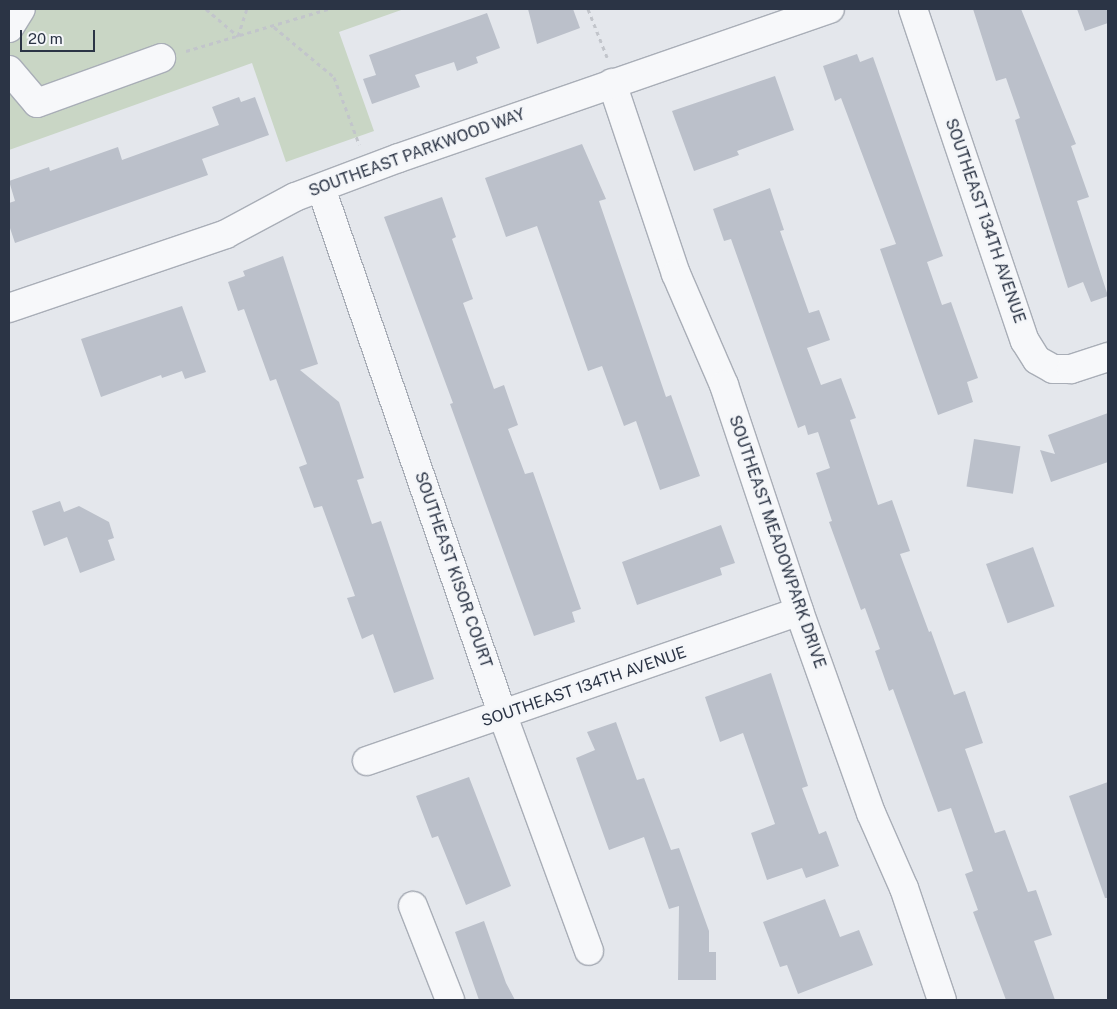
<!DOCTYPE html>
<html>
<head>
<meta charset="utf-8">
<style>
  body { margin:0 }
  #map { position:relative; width:1117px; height:1009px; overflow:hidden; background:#e4e7ec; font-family:"Public Sans",sans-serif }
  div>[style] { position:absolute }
  .green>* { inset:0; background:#c9d6c5 }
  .building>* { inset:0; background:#bbc0ca; transform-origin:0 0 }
  .path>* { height:3px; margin-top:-1.5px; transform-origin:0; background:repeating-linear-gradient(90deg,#c2c5cb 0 4px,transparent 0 8px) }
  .roads { filter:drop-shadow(1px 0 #a9aeb7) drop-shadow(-1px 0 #a9aeb7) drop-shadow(0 1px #a9aeb7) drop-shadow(0 -1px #a9aeb7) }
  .minor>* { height:28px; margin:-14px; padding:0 14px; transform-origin:14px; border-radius:14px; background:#f7f8fa }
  span { translate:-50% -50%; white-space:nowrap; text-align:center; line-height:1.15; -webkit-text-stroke:5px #f4f6f9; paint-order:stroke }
  .street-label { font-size:16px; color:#2b3445 }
  .frame { position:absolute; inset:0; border:10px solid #2b3445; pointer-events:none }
  .scale { position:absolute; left:20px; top:30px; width:75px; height:22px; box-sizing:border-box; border:2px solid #2b3445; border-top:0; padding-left:6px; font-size:15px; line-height:18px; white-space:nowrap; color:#2b3445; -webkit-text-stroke:4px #f4f6f9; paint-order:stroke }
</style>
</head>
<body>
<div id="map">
  <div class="green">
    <div style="clip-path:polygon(9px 9px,404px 9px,339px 32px,374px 131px,286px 162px,252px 63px,9px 150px)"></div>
  </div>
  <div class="building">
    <div style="clip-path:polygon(528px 9px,573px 9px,580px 28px,537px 44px)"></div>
    <div style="clip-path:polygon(973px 9px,1021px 9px,1076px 144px,1071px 146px,1089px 197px,1077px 201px,1108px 296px,1091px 302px,1083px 282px,1068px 288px,1015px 120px,1020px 118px,1006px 78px,996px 81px)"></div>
    <div style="clip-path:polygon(1077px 9px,1108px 9px,1108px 23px,1085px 31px)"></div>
    <div style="clip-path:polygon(487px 13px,500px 48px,476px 57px,478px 63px,457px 71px,454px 62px,415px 75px,420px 87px,372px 104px,363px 79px,376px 75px,369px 55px)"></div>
    <div style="clip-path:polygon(857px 54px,860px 62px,873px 57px,943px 256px,927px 262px,942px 305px,951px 302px,978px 378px,967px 382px,973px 402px,938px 415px,880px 249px,896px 244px,841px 98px,835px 101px,823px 66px)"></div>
    <div style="clip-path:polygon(775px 76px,794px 130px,737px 151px,739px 155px,694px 171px,672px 111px)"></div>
    <div style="clip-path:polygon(239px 97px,241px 102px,255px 97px,269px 135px,202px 159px,208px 175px,15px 243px,9px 225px,9px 203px,15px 201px,9px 181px,49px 167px,50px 171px,118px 147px,122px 160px,219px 125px,212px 107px)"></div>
    <div style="clip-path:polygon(582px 144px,606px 199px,599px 201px,666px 397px,671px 395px,700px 476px,660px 490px,636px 421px,624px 426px,602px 366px,588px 371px,537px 226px,506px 237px,485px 178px)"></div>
    <div style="clip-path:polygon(770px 188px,784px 230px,780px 231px,809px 313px,819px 310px,830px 340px,807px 348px,821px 385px,841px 378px,856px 418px,850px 420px,878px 505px,892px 500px,910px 551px,900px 554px,929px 632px,931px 631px,954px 695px,965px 691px,983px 743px,965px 749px,995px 833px,1005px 830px,1028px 892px,1036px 890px,1052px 935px,1034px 941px,1055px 1000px,1006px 1000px,973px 912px,978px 910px,965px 874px,973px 871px,951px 808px,938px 812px,893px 689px,889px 691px,875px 651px,880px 649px,865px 608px,861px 610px,829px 522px,832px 521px,816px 473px,830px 468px,818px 432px,808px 435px,805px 425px,798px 428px,731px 239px,724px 241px,713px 209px)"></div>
    <div style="clip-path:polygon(442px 197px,456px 237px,452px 239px,473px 299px,463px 303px,494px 389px,504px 385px,518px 425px,508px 429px,525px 474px,533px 472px,581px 609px,572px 612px,575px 622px,534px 636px,450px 404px,453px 403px,384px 217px)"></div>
    <div style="clip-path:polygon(283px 256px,318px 364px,300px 370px,339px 402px,364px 478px,357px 480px,372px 524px,381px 521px,434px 679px,394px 693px,373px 634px,362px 639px,347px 598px,355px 596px,322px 506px,314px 508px,299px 467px,307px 464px,276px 379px,270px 381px,244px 309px,238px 311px,228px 282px,245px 276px,243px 271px)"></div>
    <div style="clip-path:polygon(182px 306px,206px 372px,185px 379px,182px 371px,162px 378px,161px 375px,101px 397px,81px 339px)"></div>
    <div style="clip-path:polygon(1108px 413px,1108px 462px,1051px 482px,1040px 450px,1055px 454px,1048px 435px)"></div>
    <div style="left:974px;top:439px;width:47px;height:48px;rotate:9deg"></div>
    <div style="clip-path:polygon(60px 501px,64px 512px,79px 506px,109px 522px,114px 538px,108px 540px,115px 560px,80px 573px,67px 537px,44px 546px,32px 511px)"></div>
    <div style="clip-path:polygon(721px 525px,735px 563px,720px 568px,722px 575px,637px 605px,622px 562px)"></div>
    <div style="left:1033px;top:547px;width:63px;height:50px;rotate:70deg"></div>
    <div style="clip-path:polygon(771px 673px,808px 786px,802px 788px,819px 834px,826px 831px,839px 866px,806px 878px,802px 868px,767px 880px,751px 833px,775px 824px,743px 733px,720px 742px,705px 697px)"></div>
    <div style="clip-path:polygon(616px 722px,637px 780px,644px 778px,671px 850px,679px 848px,709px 931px,709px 952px,716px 952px,716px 980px,678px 980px,679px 906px,669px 909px,644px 837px,609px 850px,576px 758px,595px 750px,587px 732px)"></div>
    <div style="clip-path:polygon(469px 777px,511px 886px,466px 905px,438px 836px,432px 838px,416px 796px)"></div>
    <div style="clip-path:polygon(1108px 782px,1108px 898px,1105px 898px,1069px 796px)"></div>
    <div style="clip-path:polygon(825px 899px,840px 937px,859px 930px,873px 965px,798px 994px,787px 965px,780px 967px,763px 922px)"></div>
    <div style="clip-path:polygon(484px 921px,506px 983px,515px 1000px,479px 1000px,455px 932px)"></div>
  </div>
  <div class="path">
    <div style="left:206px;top:9px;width:42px;rotate:40.2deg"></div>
    <div style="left:238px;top:36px;width:28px;rotate:-72deg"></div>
    <div style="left:588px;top:9px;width:52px;rotate:68.4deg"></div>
    <div style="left:274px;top:27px;width:78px;rotate:39.8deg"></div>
    <div style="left:334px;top:77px;width:72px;rotate:69.5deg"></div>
    <div style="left:186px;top:51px;width:148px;rotate:-16.5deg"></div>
  </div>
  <div class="roads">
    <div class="minor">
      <div style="left:913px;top:9px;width:350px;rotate:71.4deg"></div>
      <div style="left:1025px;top:341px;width:22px;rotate:58deg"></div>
      <div style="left:1037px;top:360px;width:18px;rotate:29deg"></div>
      <div style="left:1053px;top:369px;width:18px"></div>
      <div style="left:1071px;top:369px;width:39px;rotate:-18deg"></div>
      <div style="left:9px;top:28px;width:22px;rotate:-58deg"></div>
      <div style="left:9px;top:70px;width:43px;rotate:49.7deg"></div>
      <div style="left:37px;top:103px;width:132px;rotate:-19.9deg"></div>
      <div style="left:612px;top:83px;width:201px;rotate:71.5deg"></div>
      <div style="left:676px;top:274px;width:121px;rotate:66.6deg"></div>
      <div style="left:724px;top:385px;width:238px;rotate:71.6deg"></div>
      <div style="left:799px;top:611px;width:214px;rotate:70.4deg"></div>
      <div style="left:871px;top:813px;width:82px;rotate:66.3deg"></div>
      <div style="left:904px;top:888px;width:118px;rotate:71.3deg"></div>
      <div style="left:321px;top:188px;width:558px;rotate:70.98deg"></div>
      <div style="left:503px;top:716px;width:250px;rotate:69.9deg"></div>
      <div style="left:9px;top:308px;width:229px;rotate:-18.8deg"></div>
      <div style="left:226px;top:234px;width:78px;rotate:-28.2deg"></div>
      <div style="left:295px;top:197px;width:111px;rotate:-20.6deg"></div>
      <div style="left:399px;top:158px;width:456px;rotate:-19.1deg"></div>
      <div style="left:367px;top:761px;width:457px;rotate:-19.1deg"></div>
      <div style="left:413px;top:906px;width:101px;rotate:68.5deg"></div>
    </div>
  </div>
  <div class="street-label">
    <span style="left:417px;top:153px;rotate:-20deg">SOUTHEAST PARKWOOD WAY</span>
    <span style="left:985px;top:221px;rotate:71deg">SOUTHEAST 134TH AVENUE</span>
    <span style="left:777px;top:542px;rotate:71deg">SOUTHEAST MEADOWPARK DRIVE</span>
    <span style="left:453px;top:570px;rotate:71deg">SOUTHEAST KISOR COURT</span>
    <span style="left:584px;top:687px;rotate:-19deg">SOUTHEAST 134TH AVENUE</span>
  </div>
  <div class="frame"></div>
  <div class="scale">20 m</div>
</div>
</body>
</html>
